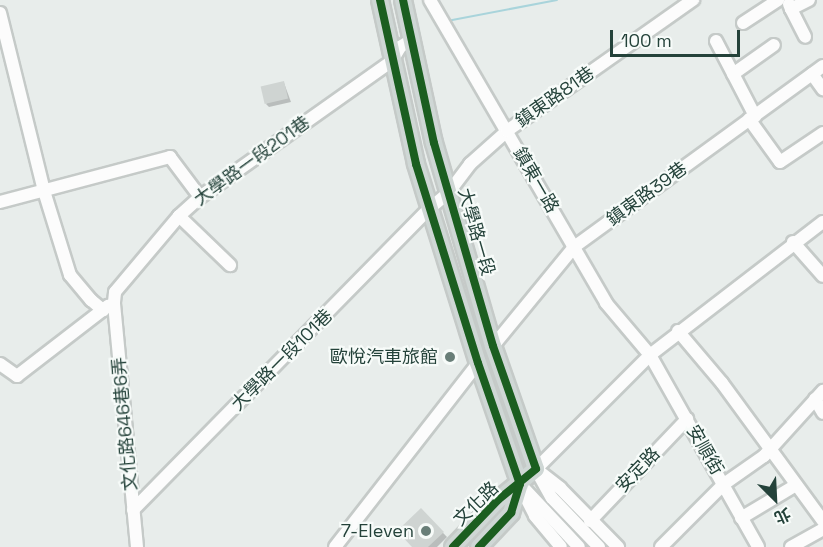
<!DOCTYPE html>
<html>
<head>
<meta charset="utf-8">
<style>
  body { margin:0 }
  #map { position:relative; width:823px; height:547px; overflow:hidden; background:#e8edeb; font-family:"Space Grotesk","Noto Sans TC",sans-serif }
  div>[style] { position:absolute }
  .shadow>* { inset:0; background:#0003 }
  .stream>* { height:2px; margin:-1px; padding:0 1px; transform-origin:1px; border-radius:1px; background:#a9d4db }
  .building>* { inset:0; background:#cfd4d2; transform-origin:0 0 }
  .roads { filter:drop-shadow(2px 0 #c5cac8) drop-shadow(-2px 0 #c5cac8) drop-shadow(0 2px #c5cac8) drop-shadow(0 -2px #c5cac8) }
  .minor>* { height:12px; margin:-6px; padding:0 6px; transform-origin:6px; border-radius:6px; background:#fcfcfc }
  .major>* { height:16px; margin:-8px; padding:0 8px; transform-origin:8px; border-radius:8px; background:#cfd7d5 }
  .cycleway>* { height:8px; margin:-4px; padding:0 4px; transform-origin:4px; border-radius:4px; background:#1b5e20 }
  .dots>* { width:16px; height:16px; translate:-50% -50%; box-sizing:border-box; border:3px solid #f7fbf9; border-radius:50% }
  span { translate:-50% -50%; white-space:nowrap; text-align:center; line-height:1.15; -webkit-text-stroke:4.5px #f7fbf9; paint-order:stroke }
  .street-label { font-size:18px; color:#24423a }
  .poi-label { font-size:18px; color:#24423a }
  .right { translate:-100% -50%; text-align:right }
  .north { position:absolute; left:745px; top:469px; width:60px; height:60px; -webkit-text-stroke:4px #f7fbf9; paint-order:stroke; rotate:156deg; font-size:16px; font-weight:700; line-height:24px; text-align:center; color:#24423a }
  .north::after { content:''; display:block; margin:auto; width:21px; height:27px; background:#24423a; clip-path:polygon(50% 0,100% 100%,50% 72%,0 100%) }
  .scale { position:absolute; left:610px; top:30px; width:130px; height:27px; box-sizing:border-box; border:3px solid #24423a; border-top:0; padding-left:8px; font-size:18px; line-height:21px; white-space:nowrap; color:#24423a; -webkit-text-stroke:4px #f7fbf9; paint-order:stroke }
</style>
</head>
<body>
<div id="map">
  <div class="shadow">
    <div style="clip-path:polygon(284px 83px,291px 102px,269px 107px,266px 104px)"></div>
    <div style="clip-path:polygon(421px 510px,447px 537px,437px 547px,414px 547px)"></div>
  </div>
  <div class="stream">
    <div style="left:447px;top:21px;width:112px;rotate:-10.8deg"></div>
  </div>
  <div class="building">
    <div style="left:284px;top:81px;width:18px;height:24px;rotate:77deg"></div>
    <div style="clip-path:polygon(421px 508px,444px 532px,428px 547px,412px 547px,397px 531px)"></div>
  </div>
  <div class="roads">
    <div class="minor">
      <div style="left:430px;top:0;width:350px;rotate:59.8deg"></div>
      <div style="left:606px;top:303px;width:68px;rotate:49.8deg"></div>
      <div style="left:650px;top:355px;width:220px;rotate:60.6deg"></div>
      <div style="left:789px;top:4px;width:5px;rotate:68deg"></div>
      <div style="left:791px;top:9px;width:20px;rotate:-27deg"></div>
      <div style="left:791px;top:9px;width:31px;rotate:63deg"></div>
      <div style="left:0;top:13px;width:183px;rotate:76.1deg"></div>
      <div style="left:44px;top:191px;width:88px;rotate:72.8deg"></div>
      <div style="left:70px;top:275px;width:33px;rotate:50deg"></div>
      <div style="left:91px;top:300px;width:16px;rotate:40deg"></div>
      <div style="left:743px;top:23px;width:42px;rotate:-33.3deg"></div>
      <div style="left:716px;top:41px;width:85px;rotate:62.5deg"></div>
      <div style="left:733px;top:74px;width:50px;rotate:-35.3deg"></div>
      <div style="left:812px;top:74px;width:19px;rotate:54deg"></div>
      <div style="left:749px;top:119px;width:53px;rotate:54.2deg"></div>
      <div style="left:780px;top:162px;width:52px;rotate:-34deg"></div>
      <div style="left:0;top:202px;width:176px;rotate:-14.8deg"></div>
      <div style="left:170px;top:157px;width:50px;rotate:53.1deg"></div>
      <div style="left:179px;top:216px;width:71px;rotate:43.9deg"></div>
      <div style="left:793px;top:242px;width:45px;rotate:48.6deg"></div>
      <div style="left:678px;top:331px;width:68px;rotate:49.8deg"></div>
      <div style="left:722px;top:383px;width:171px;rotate:53.8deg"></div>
      <div style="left:493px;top:346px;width:128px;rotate:-50.7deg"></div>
      <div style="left:574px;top:247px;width:308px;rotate:-36deg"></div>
      <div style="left:0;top:364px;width:21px;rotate:35deg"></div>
      <div style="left:17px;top:376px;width:115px;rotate:-37.6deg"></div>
      <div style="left:815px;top:399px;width:16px;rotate:60deg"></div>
      <div style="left:536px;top:469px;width:161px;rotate:-45deg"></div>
      <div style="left:650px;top:355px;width:218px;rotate:-37.6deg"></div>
      <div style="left:536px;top:469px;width:31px;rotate:38deg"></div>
      <div style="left:560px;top:488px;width:83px;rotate:45.5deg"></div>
      <div style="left:539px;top:475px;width:26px;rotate:61deg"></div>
      <div style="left:552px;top:498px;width:68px;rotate:46.2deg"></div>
      <div style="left:520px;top:484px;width:86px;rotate:46.9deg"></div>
      <div style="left:522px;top:490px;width:29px;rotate:63deg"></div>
      <div style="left:535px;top:516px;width:40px;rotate:50deg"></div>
      <div style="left:133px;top:510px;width:422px;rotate:-45.5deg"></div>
      <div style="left:429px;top:209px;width:26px;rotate:-40deg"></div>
      <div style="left:449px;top:192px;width:35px;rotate:-53deg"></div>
      <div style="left:470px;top:164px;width:50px;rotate:-41.7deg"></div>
      <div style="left:507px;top:131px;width:228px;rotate:-35.2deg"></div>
      <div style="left:741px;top:518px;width:64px;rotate:-31deg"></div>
      <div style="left:590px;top:521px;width:141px;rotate:-46.4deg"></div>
      <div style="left:137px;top:547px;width:246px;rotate:-95.4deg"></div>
      <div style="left:114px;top:302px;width:10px;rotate:-84deg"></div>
      <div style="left:115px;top:292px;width:99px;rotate:-49.9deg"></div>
      <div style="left:179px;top:216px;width:28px;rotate:-42deg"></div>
      <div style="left:200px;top:197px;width:235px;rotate:-35.3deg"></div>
      <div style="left:392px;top:61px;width:16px;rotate:-60deg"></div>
      <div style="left:400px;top:47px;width:13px;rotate:-32deg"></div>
      <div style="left:335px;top:547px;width:233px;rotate:-52.1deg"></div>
      <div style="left:661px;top:547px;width:89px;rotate:-45deg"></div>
      <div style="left:724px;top:484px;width:49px;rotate:-35deg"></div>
      <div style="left:764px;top:456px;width:88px;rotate:-47.8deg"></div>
      <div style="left:791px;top:547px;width:37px;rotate:-29deg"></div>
    </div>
    <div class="major">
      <div style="left:380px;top:0;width:168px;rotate:77.6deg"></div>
      <div style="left:416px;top:164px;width:208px;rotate:72.7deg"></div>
      <div style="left:478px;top:363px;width:128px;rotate:70.9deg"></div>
      <div style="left:403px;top:0;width:146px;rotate:77.8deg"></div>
      <div style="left:434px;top:143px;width:211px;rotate:73.8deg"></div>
      <div style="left:493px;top:346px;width:130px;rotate:70.7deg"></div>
      <div style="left:536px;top:469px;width:49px;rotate:140.8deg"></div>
      <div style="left:498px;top:500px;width:65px;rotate:133.8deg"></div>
      <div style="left:479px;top:547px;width:47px;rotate:-46.7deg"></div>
      <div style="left:511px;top:513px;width:30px;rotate:-73deg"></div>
    </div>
  </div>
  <div class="cycleway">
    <div style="left:380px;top:0;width:168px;rotate:77.6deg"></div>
    <div style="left:416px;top:164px;width:208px;rotate:72.7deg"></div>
    <div style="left:478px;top:363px;width:128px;rotate:70.9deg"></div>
    <div style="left:403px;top:0;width:146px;rotate:77.8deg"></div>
    <div style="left:434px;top:143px;width:211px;rotate:73.8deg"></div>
    <div style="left:493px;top:346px;width:130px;rotate:70.7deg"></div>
    <div style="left:536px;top:469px;width:49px;rotate:140.8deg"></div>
    <div style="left:498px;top:500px;width:65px;rotate:133.8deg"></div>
    <div style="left:479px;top:547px;width:47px;rotate:-46.7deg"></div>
    <div style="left:511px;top:513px;width:30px;rotate:-73deg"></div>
  </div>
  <div class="dots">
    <div style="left:450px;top:357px;background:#697e78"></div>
    <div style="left:426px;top:531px;background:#697e78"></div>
  </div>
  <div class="street-label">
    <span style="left:555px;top:97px;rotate:-35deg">鎮東路81巷</span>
    <span style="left:252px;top:161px;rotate:-36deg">大學路一段201巷</span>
    <span style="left:536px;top:180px;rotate:60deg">鎮東一路</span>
    <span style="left:647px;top:194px;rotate:-36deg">鎮東路39巷</span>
    <span style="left:476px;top:232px;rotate:74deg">大學路一段</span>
    <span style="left:282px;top:360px;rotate:-45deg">大學路一段101巷</span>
    <span style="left:125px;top:424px;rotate:-95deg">文化路646巷6弄</span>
    <span style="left:705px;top:450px;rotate:60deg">安順街</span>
    <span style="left:638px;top:470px;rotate:-46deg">安定路</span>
    <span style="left:476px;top:504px;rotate:-44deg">文化路</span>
  </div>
  <div class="poi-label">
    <span class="right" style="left:438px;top:357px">歐悅汽車旅館</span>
    <span class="right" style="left:414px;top:531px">7-Eleven</span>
  </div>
  <div class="north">北</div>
  <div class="scale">100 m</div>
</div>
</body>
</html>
